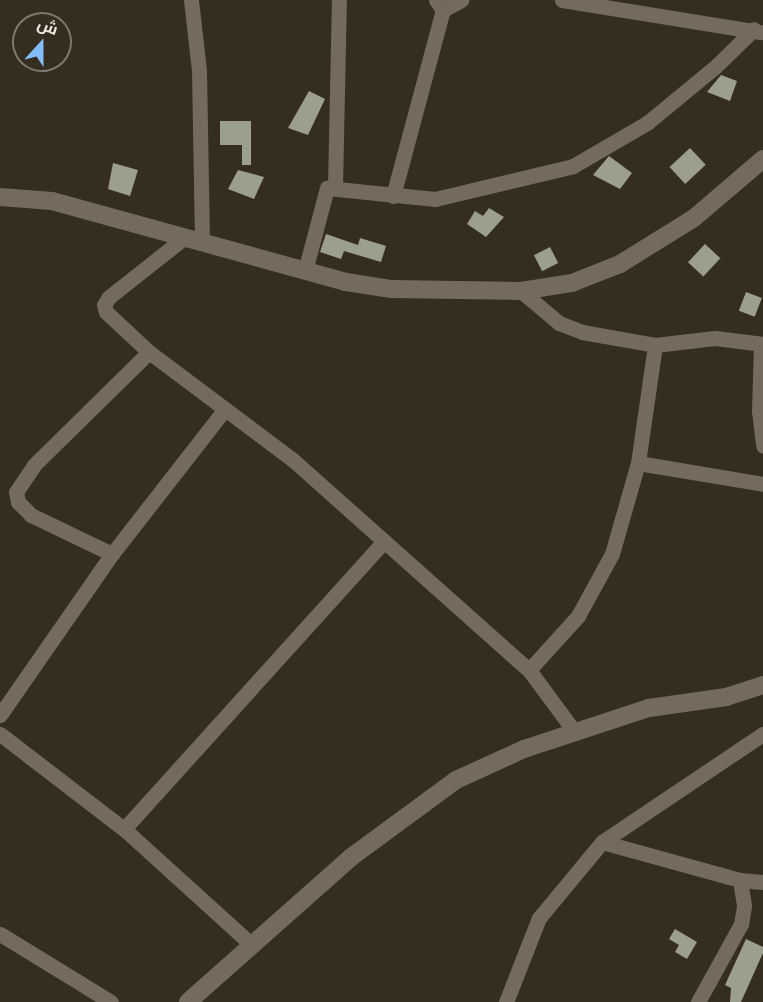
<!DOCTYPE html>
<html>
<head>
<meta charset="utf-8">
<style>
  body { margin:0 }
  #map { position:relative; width:763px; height:1002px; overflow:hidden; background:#352d1f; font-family:Helvetica,Cairo,sans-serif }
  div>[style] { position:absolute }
  .building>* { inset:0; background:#9c9f8d; transform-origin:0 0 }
  .minor>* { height:15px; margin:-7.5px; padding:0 7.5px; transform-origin:7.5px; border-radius:7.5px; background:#746b5c }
  .tertiary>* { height:18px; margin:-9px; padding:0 9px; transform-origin:9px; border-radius:9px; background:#746b5c }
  span { translate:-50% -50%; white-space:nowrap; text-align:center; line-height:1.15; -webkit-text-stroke:6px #352d1f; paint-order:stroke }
  .north { position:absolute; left:12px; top:12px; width:60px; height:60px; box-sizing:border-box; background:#352d1f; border:2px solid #7f786c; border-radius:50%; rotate:21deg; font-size:16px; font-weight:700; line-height:24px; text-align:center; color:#eee9e0 }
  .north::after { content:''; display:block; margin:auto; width:21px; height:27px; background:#80bdfa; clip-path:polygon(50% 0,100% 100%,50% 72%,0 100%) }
</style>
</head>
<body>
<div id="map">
  <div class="building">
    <div style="clip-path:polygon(721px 75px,737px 81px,730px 101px,707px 92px)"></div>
    <div style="clip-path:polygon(309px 91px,325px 99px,308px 135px,288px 128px)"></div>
    <div style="clip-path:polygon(220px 121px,251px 121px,251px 165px,242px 165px,242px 145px,220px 145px)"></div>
    <div style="left:690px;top:148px;width:23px;height:28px;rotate:47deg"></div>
    <div style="clip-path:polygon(609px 156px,632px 173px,620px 189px,593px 175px)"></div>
    <div style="clip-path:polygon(113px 163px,138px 170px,130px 196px,108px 189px)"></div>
    <div style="clip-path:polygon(238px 170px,264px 177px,254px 199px,228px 189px)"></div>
    <div style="clip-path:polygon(489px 208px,504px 217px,486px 237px,467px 224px,475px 211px,483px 216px)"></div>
    <div style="clip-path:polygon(326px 234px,358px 245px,360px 238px,386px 246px,381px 262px,344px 251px,341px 259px,320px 252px)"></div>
    <div style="left:705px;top:244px;width:21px;height:25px;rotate:43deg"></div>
    <div style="left:550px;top:247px;width:18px;height:18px;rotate:63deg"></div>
    <div style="left:746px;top:292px;width:17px;height:20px;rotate:21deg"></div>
    <div style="clip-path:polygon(675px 929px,697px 942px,687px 959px,675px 952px,679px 945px,669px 939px)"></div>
    <div style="clip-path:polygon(746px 939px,763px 947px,763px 953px,741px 1002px,730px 1002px,731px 988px,725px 985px)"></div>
  </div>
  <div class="minor">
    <div style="left:191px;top:0;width:70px;rotate:83.5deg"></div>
    <div style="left:199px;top:70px;width:171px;rotate:89deg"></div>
    <div style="left:562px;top:0;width:201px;rotate:9.2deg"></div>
    <div style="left:443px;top:10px;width:21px;rotate:-29deg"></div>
    <div style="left:335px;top:187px;width:187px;rotate:-88.8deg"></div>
    <div style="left:393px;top:196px;width:193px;rotate:-75deg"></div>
    <div style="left:443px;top:10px;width:12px;rotate:-125deg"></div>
    <div style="left:185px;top:237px;width:97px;rotate:141.7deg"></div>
    <div style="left:109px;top:297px;width:9px;rotate:122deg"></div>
    <div style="left:104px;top:305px;width:7px;rotate:74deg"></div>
    <div style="left:106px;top:312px;width:59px;rotate:42.9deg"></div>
    <div style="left:149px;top:352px;width:180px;rotate:36.9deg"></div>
    <div style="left:293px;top:460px;width:316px;rotate:41.7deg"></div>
    <div style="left:529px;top:670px;width:76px;rotate:53.6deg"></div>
    <div style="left:305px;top:271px;width:86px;rotate:-75.2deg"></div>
    <div style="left:327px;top:188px;width:109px;rotate:5.8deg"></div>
    <div style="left:435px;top:199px;width:142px;rotate:-13.4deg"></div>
    <div style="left:573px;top:166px;width:86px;rotate:-30.2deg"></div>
    <div style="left:647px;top:123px;width:88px;rotate:-39.5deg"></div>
    <div style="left:715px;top:67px;width:54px;rotate:-44.3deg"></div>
    <div style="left:521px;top:291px;width:50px;rotate:40.1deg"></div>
    <div style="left:559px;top:323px;width:25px;rotate:21deg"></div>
    <div style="left:582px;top:332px;width:74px;rotate:10.1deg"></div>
    <div style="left:655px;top:345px;width:60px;rotate:-6.7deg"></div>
    <div style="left:715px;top:338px;width:48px;rotate:7.1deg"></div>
    <div style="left:761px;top:344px;width:67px;rotate:91.7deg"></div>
    <div style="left:759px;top:411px;width:35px;rotate:83deg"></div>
    <div style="left:638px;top:463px;width:127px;rotate:9.5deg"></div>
    <div style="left:112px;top:554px;width:90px;rotate:-154.3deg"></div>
    <div style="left:31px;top:515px;width:18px;rotate:-135deg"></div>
    <div style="left:18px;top:502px;width:10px;rotate:-101deg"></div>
    <div style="left:16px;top:492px;width:32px;rotate:-56deg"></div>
    <div style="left:34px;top:465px;width:161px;rotate:-44.5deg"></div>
    <div style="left:529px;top:670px;width:73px;rotate:-47.8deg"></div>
    <div style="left:578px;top:616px;width:71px;rotate:-61.3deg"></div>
    <div style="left:612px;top:554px;width:95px;rotate:-74.1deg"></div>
    <div style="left:638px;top:463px;width:119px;rotate:-81.8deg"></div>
    <div style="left:0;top:715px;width:196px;rotate:-55.2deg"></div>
    <div style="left:112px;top:554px;width:184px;rotate:-52.1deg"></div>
    <div style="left:0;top:734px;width:156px;rotate:37.5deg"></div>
    <div style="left:124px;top:829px;width:171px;rotate:42.2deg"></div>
    <div style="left:124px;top:829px;width:388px;rotate:-47.9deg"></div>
    <div style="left:602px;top:842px;width:143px;rotate:15.4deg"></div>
    <div style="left:740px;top:880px;width:26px;rotate:81deg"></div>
    <div style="left:744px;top:906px;width:18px;rotate:99deg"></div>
    <div style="left:741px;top:924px;width:89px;rotate:118.9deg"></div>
    <div style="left:740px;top:880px;width:23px;rotate:5deg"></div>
    <div style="left:0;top:934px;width:130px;rotate:31.5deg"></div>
    <div style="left:506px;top:1002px;width:90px;rotate:-68.6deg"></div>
    <div style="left:539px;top:918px;width:99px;rotate:-50.3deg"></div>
    <div style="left:602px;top:842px;width:194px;rotate:-33.9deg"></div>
  </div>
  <div class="tertiary">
    <div style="left:0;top:197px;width:52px;rotate:4.4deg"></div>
    <div style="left:52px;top:201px;width:305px;rotate:15.4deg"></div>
    <div style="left:346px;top:282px;width:46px;rotate:8.8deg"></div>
    <div style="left:391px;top:289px;width:130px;rotate:0.9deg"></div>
    <div style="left:521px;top:291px;width:52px;rotate:-8.9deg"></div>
    <div style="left:572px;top:283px;width:52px;rotate:-21.6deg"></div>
    <div style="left:620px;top:264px;width:87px;rotate:-31.9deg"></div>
    <div style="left:694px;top:218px;width:91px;rotate:-40.5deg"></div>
    <div style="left:188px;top:1002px;width:217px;rotate:-41.6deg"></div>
    <div style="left:350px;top:858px;width:132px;rotate:-36.3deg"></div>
    <div style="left:456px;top:780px;width:75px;rotate:-24.5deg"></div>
    <div style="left:524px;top:749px;width:132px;rotate:-18.2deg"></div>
    <div style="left:649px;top:708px;width:78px;rotate:-8.1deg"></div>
    <div style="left:726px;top:697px;width:39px;rotate:-18deg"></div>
  </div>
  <div class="north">ش</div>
</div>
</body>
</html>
